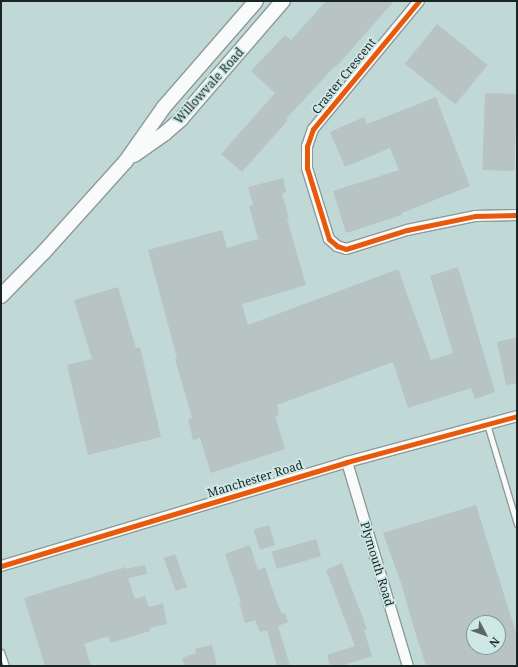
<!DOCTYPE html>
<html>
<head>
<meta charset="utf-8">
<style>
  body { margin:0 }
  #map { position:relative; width:518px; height:667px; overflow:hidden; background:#d4e2e0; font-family:"Noto Serif",serif }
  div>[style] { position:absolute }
  .built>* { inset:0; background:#c0d9d7 }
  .building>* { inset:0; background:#b8c3c3; transform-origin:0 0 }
  .roads { filter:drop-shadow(1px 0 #8f9a98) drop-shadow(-1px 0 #8f9a98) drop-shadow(0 1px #8f9a98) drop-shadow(0 -1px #8f9a98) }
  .lane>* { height:5px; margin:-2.5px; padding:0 2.5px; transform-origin:2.5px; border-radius:2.5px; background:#f9fbfa }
  .street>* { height:10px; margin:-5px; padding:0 5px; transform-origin:5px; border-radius:5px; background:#f9fbfa }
  .secondary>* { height:14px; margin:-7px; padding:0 7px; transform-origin:7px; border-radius:7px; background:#f9fbfa }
  .cycleway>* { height:5px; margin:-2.5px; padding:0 2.5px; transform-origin:2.5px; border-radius:2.5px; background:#e8590c }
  span { translate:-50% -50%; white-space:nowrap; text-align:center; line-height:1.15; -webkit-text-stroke:3.5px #cee8e5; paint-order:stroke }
  .street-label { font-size:12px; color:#1a2423 }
  .frame { position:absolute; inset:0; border:2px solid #1a2423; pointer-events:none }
  .north { position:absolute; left:466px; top:615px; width:40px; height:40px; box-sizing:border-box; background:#cee8e5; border:1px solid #869a97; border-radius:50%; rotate:131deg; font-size:11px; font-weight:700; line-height:16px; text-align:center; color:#1a2423 }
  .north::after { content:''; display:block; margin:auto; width:14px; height:18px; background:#5b6665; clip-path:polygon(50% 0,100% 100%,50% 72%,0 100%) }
</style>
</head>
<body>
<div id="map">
  <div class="built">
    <div style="clip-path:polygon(evenodd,1px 1px,517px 1px,517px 666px,1px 666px,1px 1px,474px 623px,498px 623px,498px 647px,474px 647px,474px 623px)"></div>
  </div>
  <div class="building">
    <div style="clip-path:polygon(326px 1px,394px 1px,336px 67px,335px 66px,286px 119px,288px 120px,242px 172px,221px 154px,275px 93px,251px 71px,285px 35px,291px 40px)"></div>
    <div style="left:437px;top:24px;width:65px;height:51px;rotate:39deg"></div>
    <div style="left:485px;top:93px;width:32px;height:77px;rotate:2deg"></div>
    <div style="clip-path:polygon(436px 97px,470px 186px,402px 213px,402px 215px,346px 233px,333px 191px,399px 170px,390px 148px,345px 167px,330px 132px,364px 117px,367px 124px)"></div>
    <div style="clip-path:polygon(283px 178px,286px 192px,282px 193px,289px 219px,287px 219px,306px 285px,242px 304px,248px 325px,398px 269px,431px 360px,453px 353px,430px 276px,458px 267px,495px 392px,475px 399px,471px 388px,408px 408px,393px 362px,277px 405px,279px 415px,275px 416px,285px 449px,211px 473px,200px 438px,193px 440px,188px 419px,192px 418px,175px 359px,177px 358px,148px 250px,222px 230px,227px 248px,258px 239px,249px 206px,253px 205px,248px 187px)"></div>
    <div style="clip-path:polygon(118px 287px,136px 348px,140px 347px,161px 437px,88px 455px,67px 365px,92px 359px,74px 300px)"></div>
    <div style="clip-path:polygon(517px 337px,517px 383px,506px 385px,497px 342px)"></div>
    <div style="clip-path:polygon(evenodd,476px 505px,517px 636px,517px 666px,426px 666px,412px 622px,402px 586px,383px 533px,476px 505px,474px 623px,498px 623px,498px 647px,474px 647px,474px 623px)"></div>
    <div style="left:269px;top:525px;width:21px;height:16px;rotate:73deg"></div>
    <div style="left:316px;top:539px;width:18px;height:46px;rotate:74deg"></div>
    <div style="clip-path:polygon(250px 545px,258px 570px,265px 567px,275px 597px,282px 614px,285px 613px,288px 622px,278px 626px,290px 666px,277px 666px,267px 630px,260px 632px,255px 620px,245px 623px,239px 603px,241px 602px,225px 554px)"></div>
    <div style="left:175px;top:554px;width:35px;height:12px;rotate:70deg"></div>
    <div style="clip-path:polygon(342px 563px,367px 629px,364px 630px,372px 656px,341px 666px,330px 666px,327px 655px,355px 646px,326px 570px)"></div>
    <div style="clip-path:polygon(145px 565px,147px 574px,128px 578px,135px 599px,145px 596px,149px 607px,163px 603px,167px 624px,149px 628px,150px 631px,111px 643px,108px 636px,84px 644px,91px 666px,45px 666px,24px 598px,125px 567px,126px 569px)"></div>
    <div style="clip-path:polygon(212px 645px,217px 666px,185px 666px,182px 658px,196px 653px,195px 649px)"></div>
  </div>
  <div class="roads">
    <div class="lane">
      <div style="left:487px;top:424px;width:104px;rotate:73.3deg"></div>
      <div style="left:1px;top:652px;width:15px;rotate:70deg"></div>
    </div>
    <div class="street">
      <div style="left:419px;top:1px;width:166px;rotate:129.6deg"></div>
      <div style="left:313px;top:129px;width:18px;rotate:109deg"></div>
      <div style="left:307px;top:146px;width:22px;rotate:90deg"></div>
      <div style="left:307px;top:168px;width:74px;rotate:72.8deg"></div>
      <div style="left:329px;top:239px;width:11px;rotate:41deg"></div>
      <div style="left:337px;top:246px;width:9px;rotate:18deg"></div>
      <div style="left:346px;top:249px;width:64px;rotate:-17.3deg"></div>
      <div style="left:407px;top:230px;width:69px;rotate:-11.6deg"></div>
      <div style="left:475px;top:216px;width:42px;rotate:-1.4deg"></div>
      <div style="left:347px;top:462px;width:213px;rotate:73.4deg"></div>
      <div style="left:1px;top:566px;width:361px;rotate:-16.7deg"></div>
      <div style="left:347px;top:462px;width:176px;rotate:-15.1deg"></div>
    </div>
    <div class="secondary">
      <div style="left:134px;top:155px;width:37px;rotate:-35deg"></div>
      <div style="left:164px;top:134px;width:23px;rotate:-41deg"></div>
      <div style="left:181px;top:119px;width:156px;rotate:-49.2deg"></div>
      <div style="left:1px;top:296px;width:62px;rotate:-45.7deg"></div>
      <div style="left:44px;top:252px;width:122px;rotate:-48deg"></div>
      <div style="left:126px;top:161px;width:66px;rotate:-54.9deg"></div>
      <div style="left:164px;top:107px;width:140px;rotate:-49deg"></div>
    </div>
  </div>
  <div class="cycleway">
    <div style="left:419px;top:1px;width:166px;rotate:129.6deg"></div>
    <div style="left:313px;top:129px;width:18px;rotate:109deg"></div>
    <div style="left:307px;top:146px;width:22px;rotate:90deg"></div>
    <div style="left:307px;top:168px;width:74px;rotate:72.8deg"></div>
    <div style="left:329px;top:239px;width:11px;rotate:41deg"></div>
    <div style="left:337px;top:246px;width:9px;rotate:18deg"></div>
    <div style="left:346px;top:249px;width:64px;rotate:-17.3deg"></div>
    <div style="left:407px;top:230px;width:69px;rotate:-11.6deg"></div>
    <div style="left:475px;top:216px;width:42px;rotate:-1.4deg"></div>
    <div style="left:1px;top:566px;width:361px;rotate:-16.7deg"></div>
    <div style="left:347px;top:462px;width:176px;rotate:-15.1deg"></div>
  </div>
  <div class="street-label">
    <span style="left:344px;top:76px;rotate:-51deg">Craster Crescent</span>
    <span style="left:209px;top:86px;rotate:-48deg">Willowvale Road</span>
    <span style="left:255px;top:479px;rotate:-17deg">Manchester Road</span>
    <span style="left:377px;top:564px;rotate:73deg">Plymouth Road</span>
  </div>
  <div class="frame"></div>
  <div class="north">N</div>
</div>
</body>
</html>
